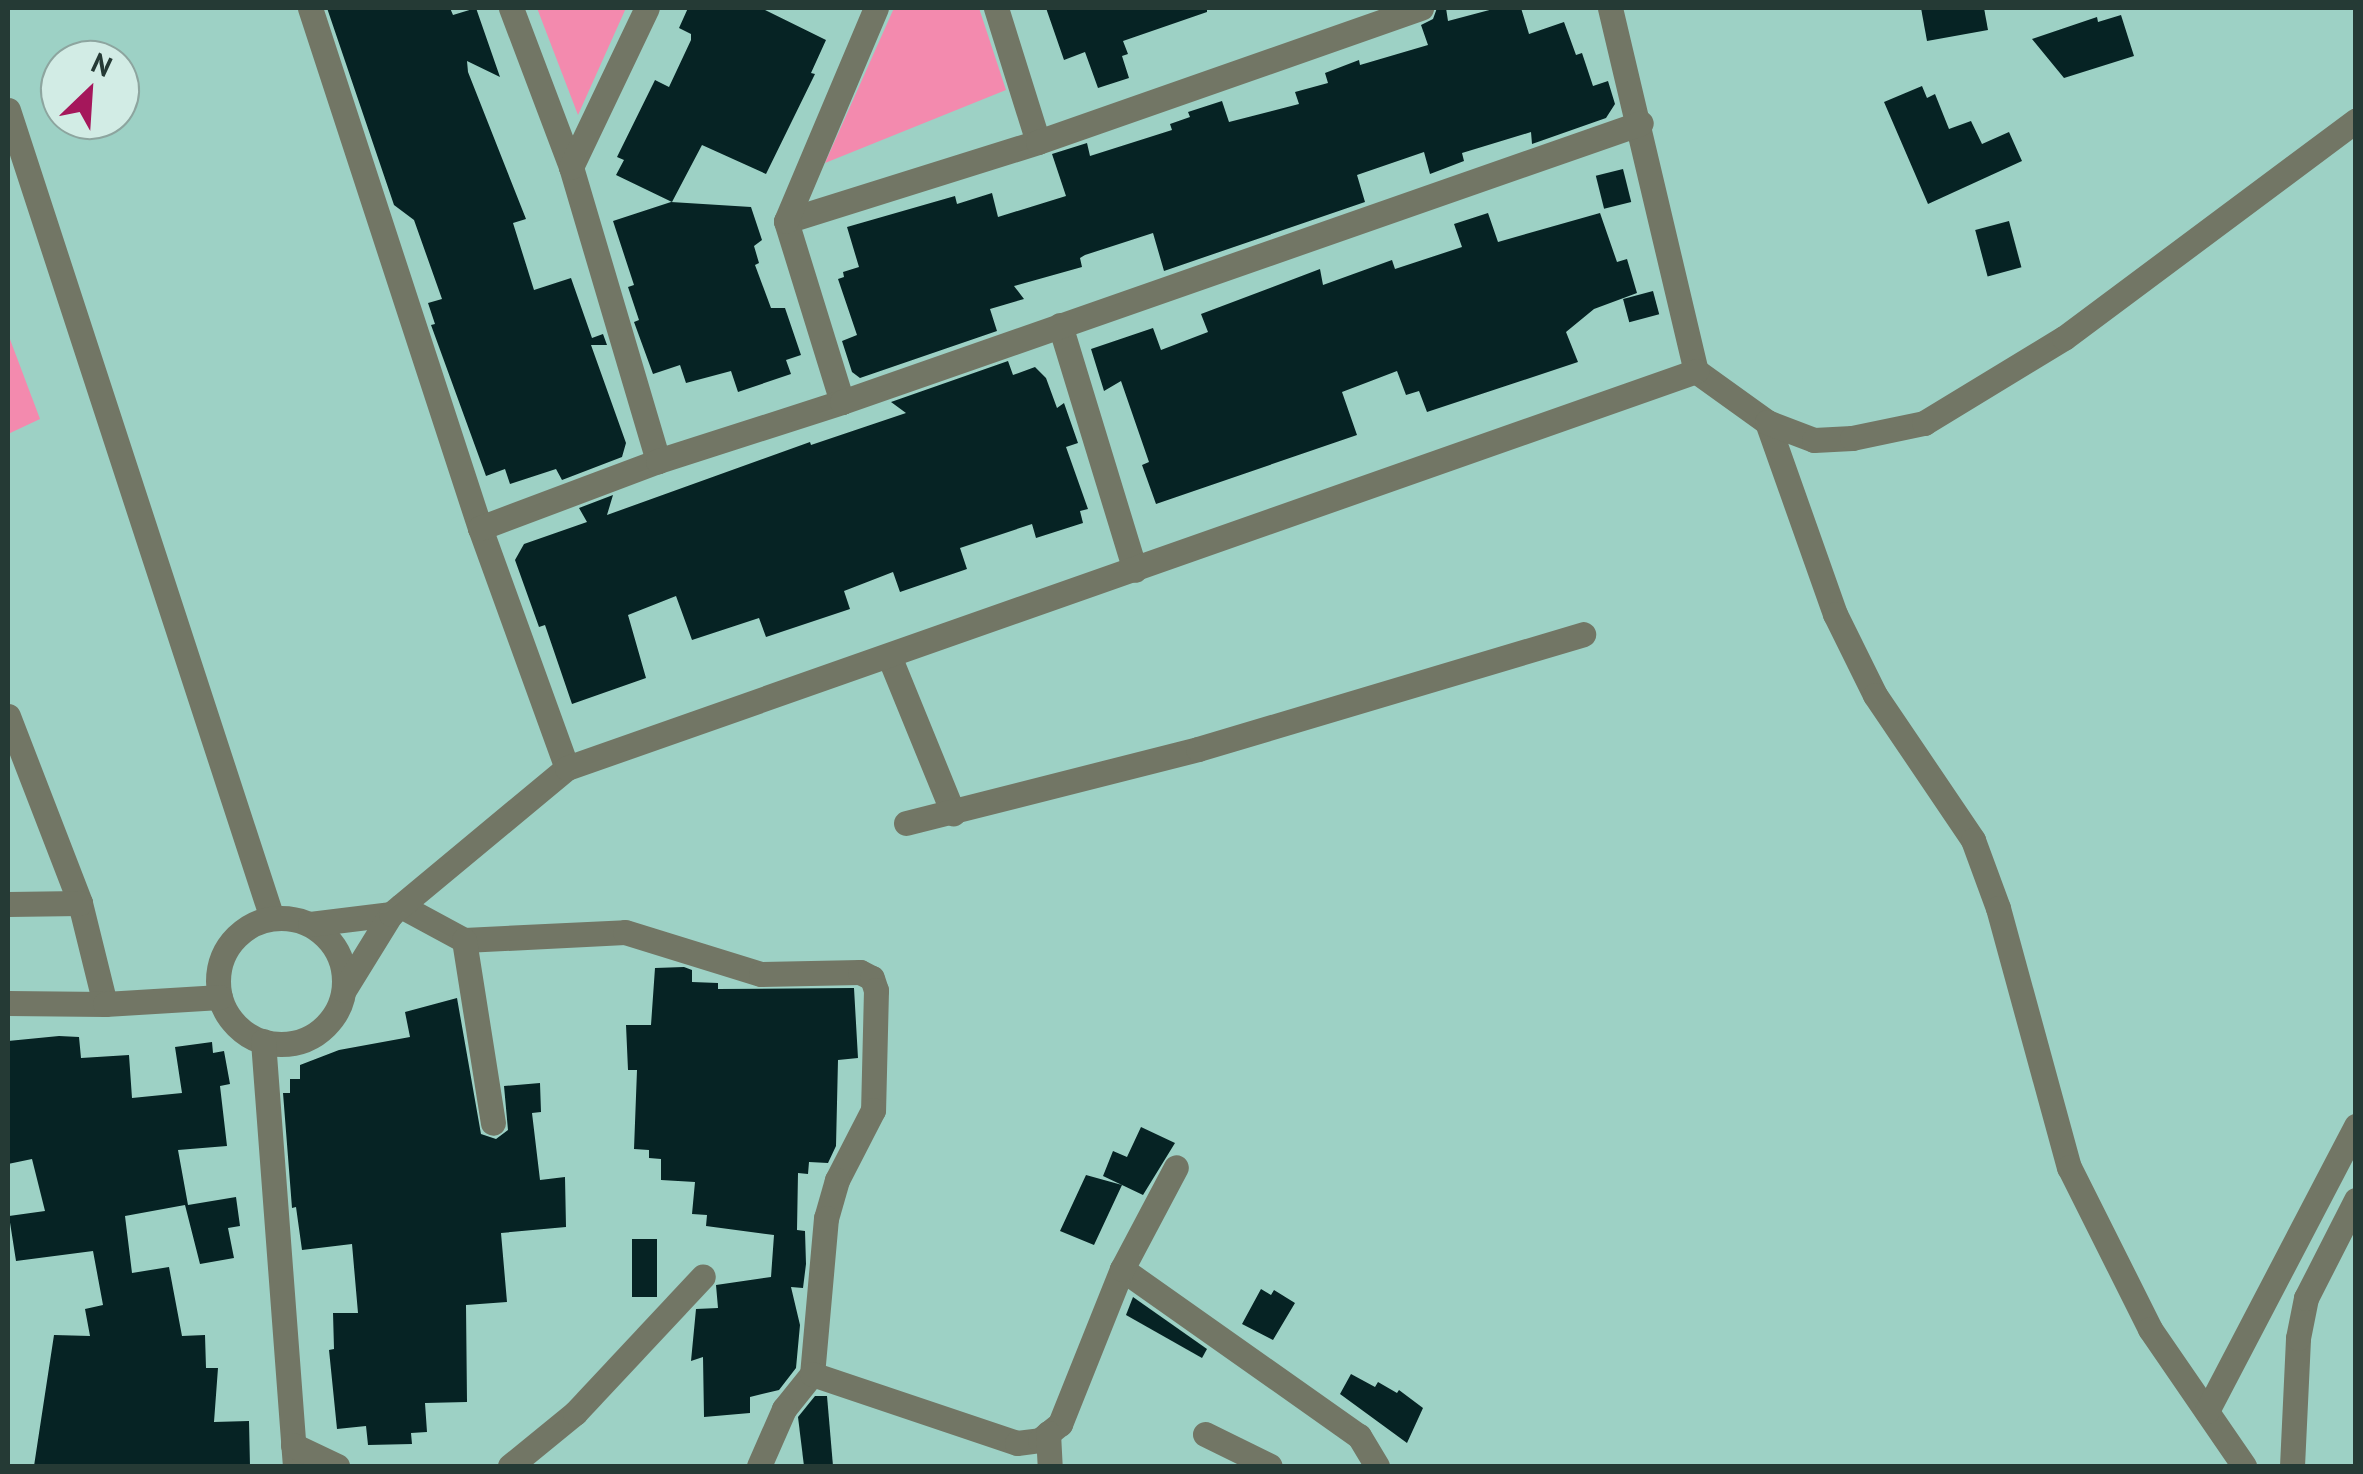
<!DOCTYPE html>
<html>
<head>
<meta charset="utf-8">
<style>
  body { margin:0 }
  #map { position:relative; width:2363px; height:1474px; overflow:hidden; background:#9dd1c5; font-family:"PT Sans",sans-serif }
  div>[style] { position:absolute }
  .green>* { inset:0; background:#f38aae }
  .building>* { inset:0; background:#062324; transform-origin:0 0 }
  .minor>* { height:25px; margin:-12.5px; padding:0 12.5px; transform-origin:12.5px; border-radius:12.5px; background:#727665 }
  .minor>.ring { margin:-12.5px; padding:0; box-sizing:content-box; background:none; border:25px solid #727665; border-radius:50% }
  span { translate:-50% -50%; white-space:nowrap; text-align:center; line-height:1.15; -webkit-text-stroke:10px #d2ece5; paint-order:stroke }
  .frame { position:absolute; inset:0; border:10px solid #253a35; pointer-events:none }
  .north { position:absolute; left:40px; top:40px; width:100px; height:100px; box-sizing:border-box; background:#d2ece5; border:2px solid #8da59f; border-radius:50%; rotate:25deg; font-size:28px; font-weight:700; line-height:40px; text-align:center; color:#253a35 }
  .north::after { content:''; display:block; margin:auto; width:35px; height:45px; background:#a5175b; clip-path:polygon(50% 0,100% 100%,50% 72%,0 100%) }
</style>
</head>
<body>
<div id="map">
  <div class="green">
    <div style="clip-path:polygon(537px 8px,626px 8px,578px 115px)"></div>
    <div style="clip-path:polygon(894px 8px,979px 8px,1006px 90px,825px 163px)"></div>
    <div style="clip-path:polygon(8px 334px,40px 419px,8px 434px)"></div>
  </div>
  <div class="building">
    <div style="clip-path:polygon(327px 8px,450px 8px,453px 15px,476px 8px,500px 77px,467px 61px,468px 72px,526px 219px,513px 223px,534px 290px,571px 278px,592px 338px,603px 334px,607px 345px,591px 345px,626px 443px,622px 457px,562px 480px,556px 469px,510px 484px,505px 469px,486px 476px,431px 325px,435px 324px,428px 303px,442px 299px,414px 220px,394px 205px)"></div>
    <div style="clip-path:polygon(688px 8px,761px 8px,826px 40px,811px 73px,815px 74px,766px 174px,702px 145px,672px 202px,616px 175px,624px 160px,617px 157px,655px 80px,669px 87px,691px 40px,691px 34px,679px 28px)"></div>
    <div style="clip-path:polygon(1046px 8px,1207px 8px,1207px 12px,1123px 41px,1128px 54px,1122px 56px,1129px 78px,1098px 88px,1085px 52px,1064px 60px)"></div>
    <div style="clip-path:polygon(1437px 8px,1446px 8px,1448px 21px,1497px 8px,1521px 8px,1529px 34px,1564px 22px,1576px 55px,1582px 53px,1593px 86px,1608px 81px,1615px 104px,1606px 118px,1532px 144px,1531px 132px,1462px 153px,1464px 161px,1430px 174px,1424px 152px,1357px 175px,1365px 202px,1164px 271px,1153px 233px,1085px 255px,1080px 258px,1082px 267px,1014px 286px,1024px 299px,990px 309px,997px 331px,860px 378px,852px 372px,842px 341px,857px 335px,838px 279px,844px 277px,843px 272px,859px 267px,847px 227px,955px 196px,957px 204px,992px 193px,998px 217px,1066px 196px,1052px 154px,1087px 143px,1090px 156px,1172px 130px,1170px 124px,1190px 117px,1188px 112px,1222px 101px,1229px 122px,1299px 104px,1295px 92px,1328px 83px,1325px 73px,1359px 60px,1360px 65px,1428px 45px,1421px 25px,1433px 19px)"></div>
    <div style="clip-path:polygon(1921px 8px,1984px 8px,1988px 30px,1927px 41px)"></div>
    <div style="clip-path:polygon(2121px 15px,2134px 56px,2064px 78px,2032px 39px,2097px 17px,2098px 22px)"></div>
    <div style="clip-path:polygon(1922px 86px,1927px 98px,1935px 94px,1949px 129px,1971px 121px,1982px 144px,2009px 132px,2022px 161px,1928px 204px,1884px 102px)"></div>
    <div style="left:1623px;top:169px;width:34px;height:28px;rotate:76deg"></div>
    <div style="clip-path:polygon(671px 202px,751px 207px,762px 240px,754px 246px,759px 263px,755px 265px,771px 308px,785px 308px,801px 355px,786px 360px,791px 374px,738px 392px,731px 371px,686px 383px,680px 365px,653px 374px,634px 322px,639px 320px,628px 287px,634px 285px,613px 221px)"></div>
    <div style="clip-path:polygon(1488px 213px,1498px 242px,1600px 213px,1617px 262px,1627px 259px,1637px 293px,1594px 309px,1566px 332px,1578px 362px,1427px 412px,1419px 391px,1406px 395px,1397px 371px,1342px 392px,1357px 435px,1156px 504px,1142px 465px,1149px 462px,1121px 381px,1104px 391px,1091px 349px,1153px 328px,1161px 350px,1208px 332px,1201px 314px,1320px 269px,1323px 285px,1392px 260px,1395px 269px,1462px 247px,1454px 224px)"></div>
    <div style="left:2009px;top:221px;width:48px;height:35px;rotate:75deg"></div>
    <div style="left:1653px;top:291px;width:24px;height:31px;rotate:75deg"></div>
    <div style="clip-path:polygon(1008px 361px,1013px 375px,1035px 367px,1046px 378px,1057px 408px,1064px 403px,1078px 443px,1066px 447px,1088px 509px,1080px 511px,1083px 523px,1036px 538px,1032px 524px,960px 548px,967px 569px,900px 592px,893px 572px,844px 591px,850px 609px,766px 637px,759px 618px,692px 640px,676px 596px,628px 615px,646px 678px,572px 704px,545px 625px,539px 627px,515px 560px,524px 544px,587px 522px,579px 508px,613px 495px,607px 515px,810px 442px,811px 445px,906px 413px,891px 402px)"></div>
    <div style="clip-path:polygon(684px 967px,692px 970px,692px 982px,718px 983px,718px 989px,854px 988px,858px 1058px,838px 1060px,836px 1146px,828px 1163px,809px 1162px,808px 1174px,798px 1173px,797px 1230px,805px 1231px,806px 1264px,803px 1288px,791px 1287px,800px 1325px,796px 1368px,779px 1390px,750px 1397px,750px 1413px,704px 1417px,703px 1357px,691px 1361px,696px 1309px,718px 1308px,716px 1285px,771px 1277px,774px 1235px,706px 1226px,707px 1215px,692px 1214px,695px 1182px,661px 1180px,661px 1159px,649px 1158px,649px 1150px,634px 1149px,637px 1070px,628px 1070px,626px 1025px,651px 1025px,655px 968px)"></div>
    <div style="clip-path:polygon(457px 998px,481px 1134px,496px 1139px,508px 1130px,504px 1086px,540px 1083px,541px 1112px,532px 1113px,540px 1180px,565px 1177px,566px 1227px,501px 1233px,507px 1302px,466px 1305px,467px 1402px,425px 1403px,427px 1432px,411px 1433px,412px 1444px,368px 1445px,366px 1426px,337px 1429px,329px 1350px,334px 1349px,333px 1313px,358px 1313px,352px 1244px,302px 1250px,296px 1207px,292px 1208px,283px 1093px,290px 1093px,290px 1079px,300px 1079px,300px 1065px,339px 1050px,410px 1037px,405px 1012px)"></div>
    <div style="clip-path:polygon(59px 1036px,79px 1037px,81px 1058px,129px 1055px,132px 1098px,182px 1093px,175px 1047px,212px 1042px,213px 1053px,224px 1051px,230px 1084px,220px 1086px,227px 1146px,178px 1150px,188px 1205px,236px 1197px,240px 1226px,228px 1228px,234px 1258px,200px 1264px,185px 1205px,125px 1216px,132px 1273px,169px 1267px,182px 1336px,205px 1335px,206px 1368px,218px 1368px,214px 1422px,249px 1421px,250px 1466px,34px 1466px,54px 1335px,90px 1336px,85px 1309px,103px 1305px,93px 1251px,16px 1261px,9px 1216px,45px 1211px,32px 1159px,8px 1164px,8px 1041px)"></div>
    <div style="clip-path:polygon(1141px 1127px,1175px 1143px,1143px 1195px,1122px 1185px,1094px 1245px,1060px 1231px,1086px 1175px,1122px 1185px,1103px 1176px,1113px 1151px,1127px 1157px)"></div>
    <div style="left:632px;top:1239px;width:25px;height:58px"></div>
    <div style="clip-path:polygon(1261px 1289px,1271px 1295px,1274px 1290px,1295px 1303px,1273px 1340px,1242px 1324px)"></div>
    <div style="clip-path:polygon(1133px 1297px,1207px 1349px,1202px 1358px,1126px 1315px)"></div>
    <div style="clip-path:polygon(1351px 1374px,1375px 1387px,1378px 1382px,1397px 1393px,1399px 1390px,1423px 1408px,1407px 1443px,1340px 1394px)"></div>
    <div style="clip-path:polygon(815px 1396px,827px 1396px,833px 1466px,804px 1466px,798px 1417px)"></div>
  </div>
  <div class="minor">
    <div style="left:310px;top:8px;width:547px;rotate:71.9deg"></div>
    <div style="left:480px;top:528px;width:255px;rotate:70.1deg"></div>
    <div style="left:511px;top:8px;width:170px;rotate:69.3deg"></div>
    <div style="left:571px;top:167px;width:307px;rotate:73.5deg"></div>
    <div style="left:996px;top:8px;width:140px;rotate:72.6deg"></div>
    <div style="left:1610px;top:8px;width:373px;rotate:76.7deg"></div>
    <div style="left:1696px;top:371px;width:87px;rotate:35.7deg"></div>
    <div style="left:1767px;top:422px;width:204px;rotate:70.5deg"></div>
    <div style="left:1835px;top:614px;width:90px;rotate:63.7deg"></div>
    <div style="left:1875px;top:695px;width:175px;rotate:55.9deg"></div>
    <div style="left:1973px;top:840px;width:72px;rotate:69.8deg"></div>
    <div style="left:1998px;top:908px;width:269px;rotate:74.7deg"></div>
    <div style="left:2069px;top:1167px;width:181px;rotate:63.4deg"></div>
    <div style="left:2150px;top:1329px;width:166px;rotate:55.5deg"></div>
    <div style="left:8px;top:110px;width:850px;rotate:71.91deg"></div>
    <div style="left:571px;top:167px;width:176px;rotate:-64.5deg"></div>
    <div style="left:786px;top:221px;width:264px;rotate:-17.4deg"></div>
    <div style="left:1038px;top:142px;width:406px;rotate:-19.3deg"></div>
    <div style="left:1060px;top:325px;width:256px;rotate:73deg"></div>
    <div style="left:842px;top:402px;width:189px;rotate:-107.2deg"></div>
    <div style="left:786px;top:221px;width:231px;rotate:-67.1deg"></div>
    <div style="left:1767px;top:422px;width:50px;rotate:21deg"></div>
    <div style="left:1814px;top:440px;width:38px;rotate:-3deg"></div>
    <div style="left:1852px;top:438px;width:74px;rotate:-11.8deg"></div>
    <div style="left:1924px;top:423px;width:164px;rotate:-31.3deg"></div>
    <div style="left:2064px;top:338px;width:364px;rotate:-36.7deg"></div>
    <div style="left:480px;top:528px;width:190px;rotate:-20.6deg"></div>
    <div style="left:658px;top:461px;width:193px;rotate:-17.8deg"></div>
    <div style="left:842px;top:402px;width:846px;rotate:-19.25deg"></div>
    <div style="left:889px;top:656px;width:170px;rotate:67.8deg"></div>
    <div style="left:8px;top:716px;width:200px;rotate:68.9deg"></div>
    <div style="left:80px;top:903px;width:104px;rotate:76.1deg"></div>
    <div style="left:906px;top:823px;width:301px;rotate:-14.2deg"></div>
    <div style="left:1198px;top:749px;width:402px;rotate:-16.6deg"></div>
    <div style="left:8px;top:904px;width:72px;rotate:-0.8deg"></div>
    <div style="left:401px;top:906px;width:72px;rotate:28.4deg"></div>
    <div style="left:464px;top:940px;width:161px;rotate:-2.8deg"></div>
    <div style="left:625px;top:932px;width:142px;rotate:17.2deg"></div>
    <div style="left:761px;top:974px;width:99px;rotate:-1.2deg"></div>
    <div style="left:860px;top:972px;width:13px;rotate:27deg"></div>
    <div style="left:872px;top:978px;width:13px;rotate:72deg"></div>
    <div style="left:876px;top:990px;width:120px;rotate:91.4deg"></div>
    <div style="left:873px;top:1110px;width:79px;rotate:117.2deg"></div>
    <div style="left:837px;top:1180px;width:40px;rotate:106deg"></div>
    <div style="left:826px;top:1218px;width:157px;rotate:95.1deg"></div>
    <div style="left:812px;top:1374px;width:45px;rotate:128.7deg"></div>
    <div style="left:784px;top:1409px;width:62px;rotate:113.7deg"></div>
    <div class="ring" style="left:218px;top:918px;width:101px;height:101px"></div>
    <div style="left:310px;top:924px;width:82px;rotate:-7deg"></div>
    <div style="left:464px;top:940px;width:185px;rotate:81deg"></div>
    <div style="left:344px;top:990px;width:89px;rotate:-58.3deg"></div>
    <div style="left:391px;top:914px;width:229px;rotate:-39.7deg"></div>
    <div style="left:567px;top:768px;width:1197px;rotate:-19.37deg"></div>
    <div style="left:8px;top:1003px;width:97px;rotate:0.6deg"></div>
    <div style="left:105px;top:1004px;width:115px;rotate:-3.5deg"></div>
    <div style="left:263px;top:1041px;width:426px;rotate:85.7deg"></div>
    <div style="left:1122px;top:1269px;width:290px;rotate:35.2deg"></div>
    <div style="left:1359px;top:1436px;width:35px;rotate:59deg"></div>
    <div style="left:812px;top:1374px;width:216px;rotate:18.6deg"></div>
    <div style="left:1017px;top:1443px;width:23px;rotate:-7deg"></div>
    <div style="left:1040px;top:1440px;width:26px;rotate:-39deg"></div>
    <div style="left:1060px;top:1424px;width:167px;rotate:-68.2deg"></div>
    <div style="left:1122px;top:1269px;width:115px;rotate:-62.1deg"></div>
    <div style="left:2207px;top:1411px;width:322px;rotate:-62.4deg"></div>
    <div style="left:1048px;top:1433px;width:33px;rotate:87deg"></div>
    <div style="left:1205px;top:1434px;width:72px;rotate:26.2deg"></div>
    <div style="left:293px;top:1445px;width:49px;rotate:25.5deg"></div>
    <div style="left:510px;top:1466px;width:84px;rotate:-39.2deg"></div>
    <div style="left:575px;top:1413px;width:187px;rotate:-46.9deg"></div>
    <div style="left:2292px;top:1466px;width:128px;rotate:-87.3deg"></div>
    <div style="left:2298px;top:1338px;width:41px;rotate:-78.7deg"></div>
    <div style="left:2306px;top:1298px;width:110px;rotate:-63deg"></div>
  </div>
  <div class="frame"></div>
  <div class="north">N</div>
</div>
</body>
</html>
